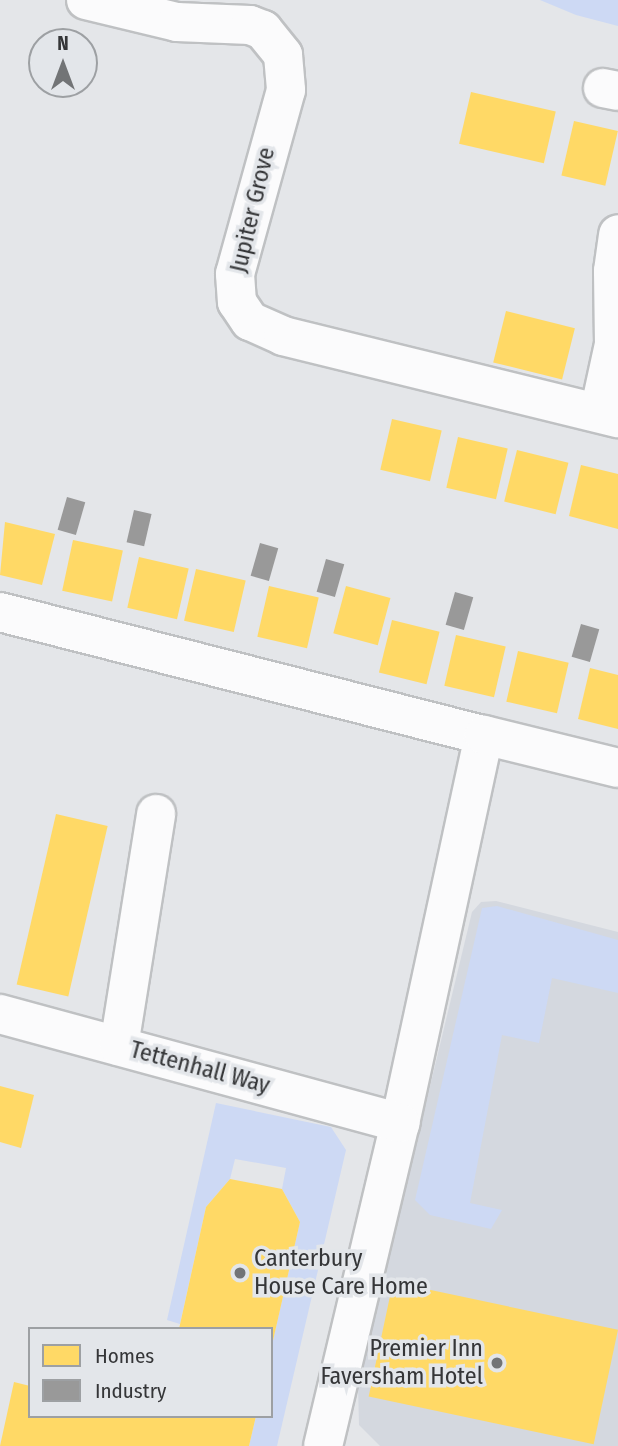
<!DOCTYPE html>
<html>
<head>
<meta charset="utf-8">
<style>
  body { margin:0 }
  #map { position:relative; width:618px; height:1446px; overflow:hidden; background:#e4e6e9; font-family:"Fira Sans Condensed",sans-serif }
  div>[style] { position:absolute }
  .built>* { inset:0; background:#d4d8df }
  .green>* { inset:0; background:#cdd9f4 }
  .homes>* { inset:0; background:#ffd966; transform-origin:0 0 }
  .industry>* { inset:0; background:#999; transform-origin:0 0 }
  .roads { filter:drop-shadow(2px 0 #bfc1c3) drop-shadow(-2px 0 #bfc1c3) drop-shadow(0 2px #bfc1c3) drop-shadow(0 -2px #bfc1c3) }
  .minor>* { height:38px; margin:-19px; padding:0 19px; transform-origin:19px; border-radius:19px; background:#fbfbfc }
  .dots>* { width:19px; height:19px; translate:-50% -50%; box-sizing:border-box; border:4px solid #e3e6ea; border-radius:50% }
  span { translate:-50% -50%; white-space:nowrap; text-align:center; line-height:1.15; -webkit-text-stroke:7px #e3e6ea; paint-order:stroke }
  .street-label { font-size:24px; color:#353638 }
  .poi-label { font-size:24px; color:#353638 }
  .left { translate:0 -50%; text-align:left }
  .right { translate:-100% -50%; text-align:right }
  .legend { position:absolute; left:28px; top:1327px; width:245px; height:91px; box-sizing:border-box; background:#e3e6ea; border:2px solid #9da0a3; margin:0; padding:9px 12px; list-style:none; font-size:21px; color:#353638 }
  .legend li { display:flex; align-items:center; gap:14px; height:35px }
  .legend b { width:35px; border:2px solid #9da0a3 }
  .north { position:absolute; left:28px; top:28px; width:70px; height:70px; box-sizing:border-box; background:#e3e6ea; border:2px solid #9da0a3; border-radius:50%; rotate:0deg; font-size:19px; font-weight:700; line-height:28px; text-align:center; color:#353638 }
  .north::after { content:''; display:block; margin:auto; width:24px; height:32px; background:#727476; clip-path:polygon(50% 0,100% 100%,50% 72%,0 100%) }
</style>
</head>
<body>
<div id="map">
  <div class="built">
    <div style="clip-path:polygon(496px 901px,618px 932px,618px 1446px,380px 1446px,359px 1425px,358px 1385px,472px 912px,481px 902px)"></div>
  </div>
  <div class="green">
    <div style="clip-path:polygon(540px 0,618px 0,618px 26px,576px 15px)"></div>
    <div style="clip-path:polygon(497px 906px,618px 940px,618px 993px,552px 978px,539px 1043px,502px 1035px,470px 1203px,502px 1210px,491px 1229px,430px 1215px,415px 1200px,482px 908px)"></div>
    <div style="clip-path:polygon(216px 1103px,331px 1127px,346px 1150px,277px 1446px,249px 1446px,256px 1416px,271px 1416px,271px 1349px,300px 1222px,282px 1189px,286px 1168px,235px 1159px,230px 1179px,206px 1207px,180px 1324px,167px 1320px)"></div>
  </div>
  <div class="homes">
    <div style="left:471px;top:92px;width:87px;height:53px;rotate:13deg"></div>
    <div style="left:574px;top:121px;width:45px;height:56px;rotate:13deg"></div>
    <div style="left:506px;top:311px;width:71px;height:53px;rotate:14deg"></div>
    <div style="left:392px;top:419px;width:51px;height:52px;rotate:13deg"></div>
    <div style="left:458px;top:437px;width:51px;height:52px;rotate:13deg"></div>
    <div style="left:517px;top:450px;width:53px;height:53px;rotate:14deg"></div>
    <div style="clip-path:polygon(581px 465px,618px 474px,618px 529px,569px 516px)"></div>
    <div style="clip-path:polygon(5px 522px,55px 534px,42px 585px,0 575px)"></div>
    <div style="left:73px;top:540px;width:51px;height:52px;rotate:12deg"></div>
    <div style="left:139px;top:557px;width:51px;height:52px;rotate:13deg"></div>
    <div style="left:196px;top:569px;width:51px;height:53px;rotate:13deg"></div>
    <div style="left:269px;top:586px;width:51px;height:52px;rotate:13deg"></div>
    <div style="left:346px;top:586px;width:46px;height:49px;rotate:15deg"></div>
    <div style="left:392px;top:620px;width:49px;height:54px;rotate:14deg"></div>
    <div style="left:456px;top:635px;width:51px;height:52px;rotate:13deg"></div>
    <div style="left:518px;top:651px;width:52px;height:52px;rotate:13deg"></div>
    <div style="clip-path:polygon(590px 668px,618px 675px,618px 729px,578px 719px)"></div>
    <div style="left:56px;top:814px;width:53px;height:175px;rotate:13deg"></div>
    <div style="clip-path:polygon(0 1086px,34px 1095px,21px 1148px,0 1142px)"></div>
    <div style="clip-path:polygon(230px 1179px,282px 1189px,300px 1222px,272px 1345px,271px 1329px,179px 1329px,206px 1207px)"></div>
    <div style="left:393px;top:1282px;width:230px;height:117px;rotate:12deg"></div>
    <div style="clip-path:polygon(14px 1382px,30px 1386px,30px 1416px,256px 1416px,249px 1446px,0 1446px)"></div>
  </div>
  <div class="industry">
    <div style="left:67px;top:497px;width:19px;height:34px;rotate:16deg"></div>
    <div style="left:134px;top:510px;width:18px;height:33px;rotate:13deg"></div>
    <div style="left:260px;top:543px;width:19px;height:34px;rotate:16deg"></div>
    <div style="left:326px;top:559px;width:19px;height:34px;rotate:16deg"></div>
    <div style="left:455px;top:592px;width:19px;height:34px;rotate:16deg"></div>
    <div style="left:581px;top:624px;width:19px;height:34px;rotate:16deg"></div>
  </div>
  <div class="roads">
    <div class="minor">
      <div style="left:86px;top:0;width:94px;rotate:13.6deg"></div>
      <div style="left:177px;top:22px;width:73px;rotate:2.4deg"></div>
      <div style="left:250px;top:25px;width:14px;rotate:21deg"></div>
      <div style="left:263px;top:30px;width:32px;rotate:51deg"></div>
      <div style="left:283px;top:55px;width:35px;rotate:85deg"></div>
      <div style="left:286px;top:90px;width:191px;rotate:105.5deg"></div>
      <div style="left:235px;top:274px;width:28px;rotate:86deg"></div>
      <div style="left:237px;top:302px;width:23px;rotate:56deg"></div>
      <div style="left:250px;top:321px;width:36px;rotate:24deg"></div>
      <div style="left:283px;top:336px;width:345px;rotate:13.8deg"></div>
      <div style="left:603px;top:88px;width:15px;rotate:11deg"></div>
      <div style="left:599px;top:413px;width:71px;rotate:-77.7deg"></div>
      <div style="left:614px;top:344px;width:73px;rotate:-90.8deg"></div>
      <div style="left:613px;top:271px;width:37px;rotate:-82deg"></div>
      <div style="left:0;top:612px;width:499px;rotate:14.3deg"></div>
      <div style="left:484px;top:735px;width:397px;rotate:102.2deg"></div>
      <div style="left:400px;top:1123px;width:332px;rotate:103.4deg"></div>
      <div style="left:484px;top:735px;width:138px;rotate:13.8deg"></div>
      <div style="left:0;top:1014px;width:415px;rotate:15.2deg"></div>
      <div style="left:119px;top:1046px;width:235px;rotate:-80.9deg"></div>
    </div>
  </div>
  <div class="dots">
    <div style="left:240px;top:1273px;background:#727476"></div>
    <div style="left:497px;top:1363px;background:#727476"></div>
  </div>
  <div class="street-label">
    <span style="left:253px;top:210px;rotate:-77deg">Jupiter Grove</span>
    <span style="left:200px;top:1068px;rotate:15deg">Tettenhall Way</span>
  </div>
  <div class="poi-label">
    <span class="left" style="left:254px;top:1273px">Canterbury<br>House Care Home</span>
    <span class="right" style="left:483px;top:1363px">Premier Inn<br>Faversham Hotel</span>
  </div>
  <ul class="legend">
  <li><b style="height:19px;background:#ffd966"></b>Homes</li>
  <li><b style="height:19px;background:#999"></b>Industry</li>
  </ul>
  <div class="north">N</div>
</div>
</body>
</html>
